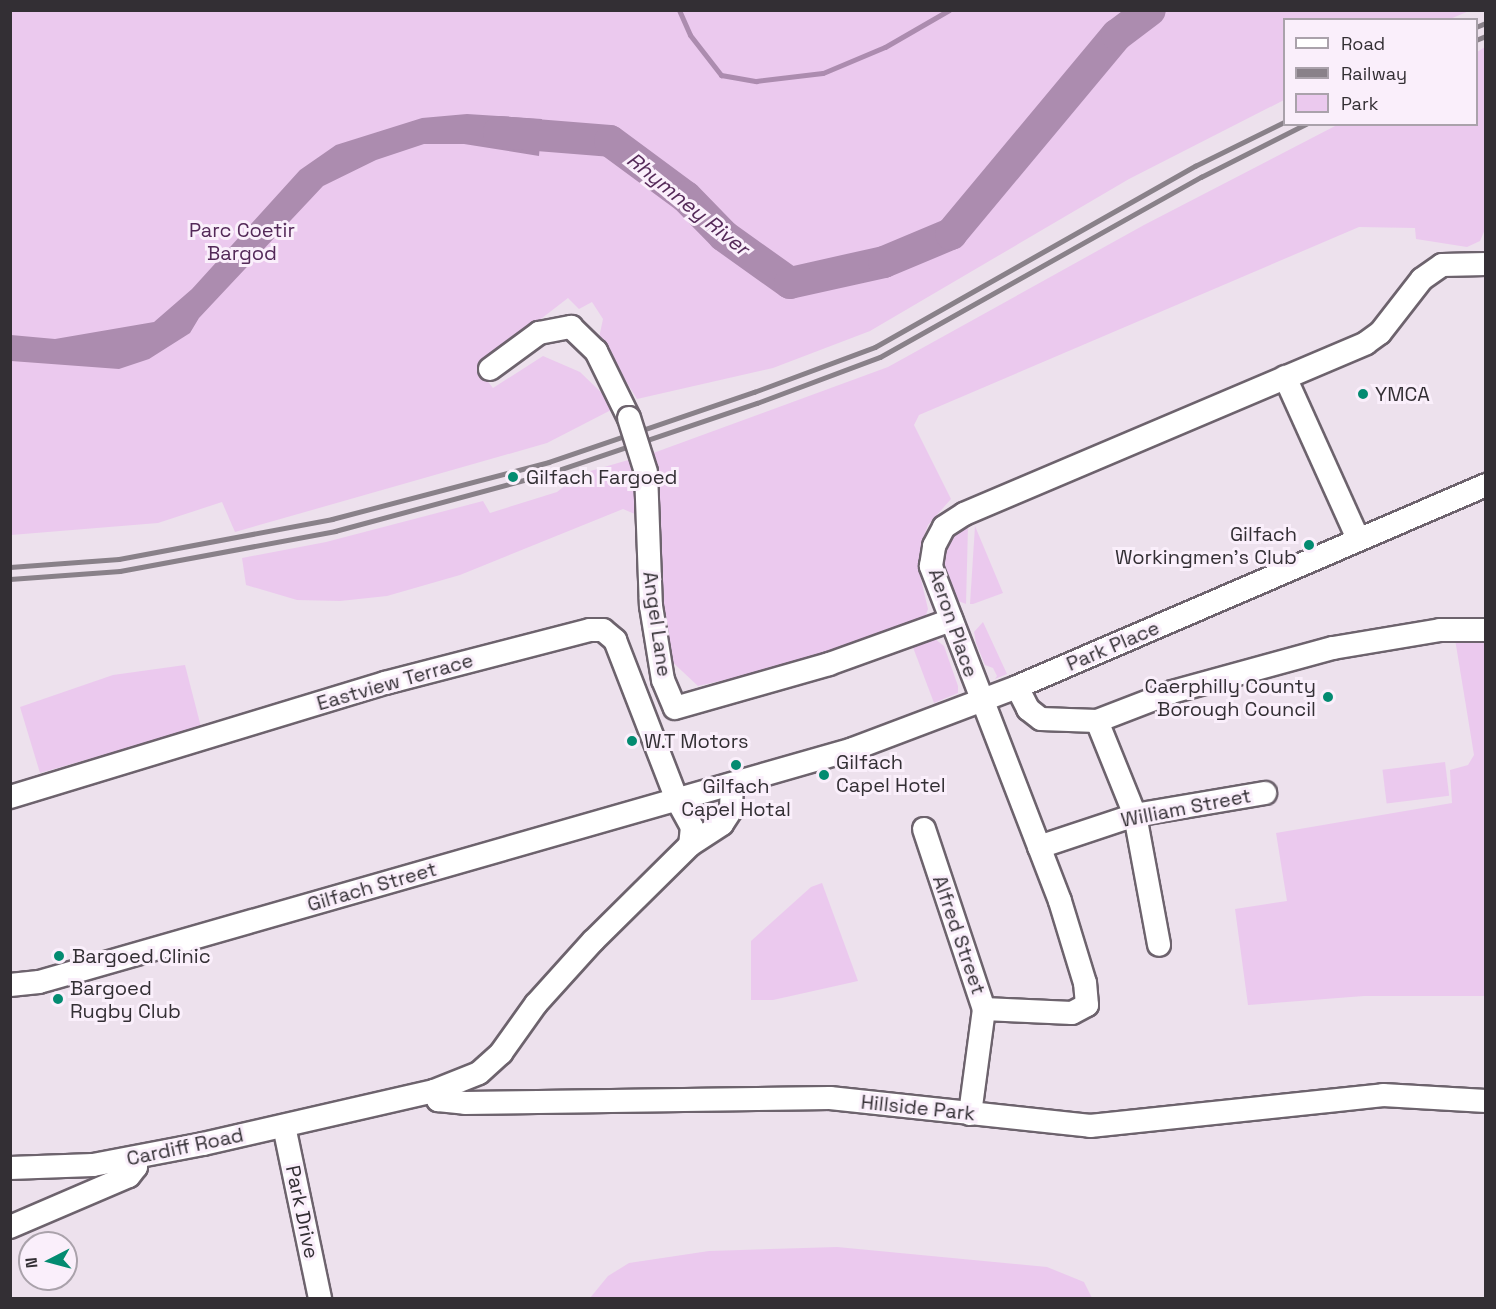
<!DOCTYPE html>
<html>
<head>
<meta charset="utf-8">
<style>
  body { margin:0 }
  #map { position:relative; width:1496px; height:1309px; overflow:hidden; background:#ede1ed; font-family:"Space Grotesk",sans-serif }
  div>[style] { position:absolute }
  .green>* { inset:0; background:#ebc9ee; transform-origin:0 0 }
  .water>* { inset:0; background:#ac8caf }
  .stream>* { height:5px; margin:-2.5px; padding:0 2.5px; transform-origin:2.5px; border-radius:2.5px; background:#ac8caf }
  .river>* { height:32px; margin:-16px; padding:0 16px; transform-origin:16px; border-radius:16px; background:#ac8caf }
  .roads { filter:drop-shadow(2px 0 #6d636d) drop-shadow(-2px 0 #6d636d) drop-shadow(0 2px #6d636d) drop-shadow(0 -2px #6d636d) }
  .minor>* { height:22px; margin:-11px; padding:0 11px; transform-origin:11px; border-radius:11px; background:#fff }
  .rail>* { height:4.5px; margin:-2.25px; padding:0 2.25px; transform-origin:2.25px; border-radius:2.25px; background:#898189 }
  .bridges { filter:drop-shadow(2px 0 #6d636d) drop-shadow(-2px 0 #6d636d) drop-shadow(0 2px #6d636d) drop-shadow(0 -2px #6d636d) }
  .minor-bridge>* { height:22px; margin:-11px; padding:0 11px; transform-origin:11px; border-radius:11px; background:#fff }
  .dots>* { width:16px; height:16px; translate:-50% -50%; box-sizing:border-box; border:3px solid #faeffb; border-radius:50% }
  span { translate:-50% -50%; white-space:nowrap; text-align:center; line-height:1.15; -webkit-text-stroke:6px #faeffb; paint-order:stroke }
  .park-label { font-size:20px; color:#532958 }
  .poi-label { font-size:20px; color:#332f34 }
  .left { translate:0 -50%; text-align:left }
  .right { translate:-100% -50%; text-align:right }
  .street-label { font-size:20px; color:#332f34 }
  .water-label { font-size:21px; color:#552a59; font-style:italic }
  .frame { position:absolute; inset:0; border:12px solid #332f34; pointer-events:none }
  .legend { position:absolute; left:1283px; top:18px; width:195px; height:108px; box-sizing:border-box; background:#faeffb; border:2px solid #aaa2ab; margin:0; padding:8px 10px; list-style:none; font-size:18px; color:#332f34 }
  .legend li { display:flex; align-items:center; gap:12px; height:30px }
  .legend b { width:30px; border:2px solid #aaa2ab }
  .north { position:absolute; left:18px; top:1231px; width:60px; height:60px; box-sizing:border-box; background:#faeffb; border:2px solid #aaa2ab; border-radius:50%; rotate:264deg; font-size:16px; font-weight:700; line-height:24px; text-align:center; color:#332f34 }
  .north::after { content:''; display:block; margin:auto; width:21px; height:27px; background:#038b71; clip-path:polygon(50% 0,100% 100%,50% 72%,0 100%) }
</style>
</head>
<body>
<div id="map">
  <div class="green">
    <div style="clip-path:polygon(10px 11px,1469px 11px,1450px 19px,1284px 20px,1284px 100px,1129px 179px,870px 331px,773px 368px,637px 399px,599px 338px,603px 319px,592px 302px,579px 309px,568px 298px,477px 368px,493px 388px,543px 356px,580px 372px,609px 400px,613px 409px,547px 443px,235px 532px,222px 502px,158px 523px,11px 535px)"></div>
    <div style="clip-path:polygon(1485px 47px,1486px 227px,1480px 241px,1467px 247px,1416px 239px,1415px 228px,1359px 227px,919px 415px,914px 425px,951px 499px,928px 525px,921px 545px,919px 571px,928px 609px,925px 618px,826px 657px,698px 686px,667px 657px,658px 608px,658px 524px,623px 509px,460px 575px,387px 596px,340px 601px,297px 600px,246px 585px,242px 558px,326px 542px,483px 501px,490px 513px,557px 492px,580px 474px,656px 452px,888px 367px,1144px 225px,1337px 125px,1476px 124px,1477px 52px)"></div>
    <div style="clip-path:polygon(966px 521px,968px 526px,966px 604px,953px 599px,942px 562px,944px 544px)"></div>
    <div style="clip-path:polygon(975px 526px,1003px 593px,973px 604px,970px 604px)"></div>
    <div style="clip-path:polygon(983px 622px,1007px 674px,995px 679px,997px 676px,993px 668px,985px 665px,976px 643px,974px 632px)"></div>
    <div style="clip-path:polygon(930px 635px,944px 646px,958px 686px,958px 693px,934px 703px,911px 642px)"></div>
    <div style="clip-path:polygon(1485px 636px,1485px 996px,1364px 996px,1248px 1005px,1235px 909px,1287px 901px,1276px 833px,1452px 803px,1450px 770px,1468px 765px,1474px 755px,1455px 639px)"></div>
    <div style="clip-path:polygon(185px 665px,201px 727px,40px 773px,20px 707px,113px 675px)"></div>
    <div style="left:1445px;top:762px;width:34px;height:63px;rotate:83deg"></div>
    <div style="clip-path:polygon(822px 883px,858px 981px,773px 1000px,751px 1000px,751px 941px,811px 887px)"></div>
    <div style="clip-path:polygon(837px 1247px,1047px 1267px,1084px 1282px,1092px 1298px,590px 1298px,608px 1276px,629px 1263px,709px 1251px)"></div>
  </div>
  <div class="water">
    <div style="clip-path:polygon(467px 114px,542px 119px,539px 156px,464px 144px,424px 144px,376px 160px,323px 186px,199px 318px,190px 333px,149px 359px,119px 369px,11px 361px,11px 335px,55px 339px,154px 322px,192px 289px,300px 170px,336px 145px,422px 118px)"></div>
  </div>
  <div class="stream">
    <div style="left:679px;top:10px;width:27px;rotate:66deg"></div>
    <div style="left:690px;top:35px;width:51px;rotate:52.2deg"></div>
    <div style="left:721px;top:75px;width:36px;rotate:10deg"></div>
    <div style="left:756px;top:81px;width:67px;rotate:-6.8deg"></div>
    <div style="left:823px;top:73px;width:67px;rotate:-22.8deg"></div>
    <div style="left:885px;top:47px;width:74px;rotate:-30deg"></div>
  </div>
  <div class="river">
    <div style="left:499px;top:132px;width:111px;rotate:4.6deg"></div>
    <div style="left:610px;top:141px;width:94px;rotate:36.4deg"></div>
    <div style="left:686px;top:197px;width:54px;rotate:45.7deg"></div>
    <div style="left:724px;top:236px;width:81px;rotate:35.5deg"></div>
    <div style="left:790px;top:283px;width:96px;rotate:-12.6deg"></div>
    <div style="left:884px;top:262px;width:73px;rotate:-22.7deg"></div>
    <div style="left:951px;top:234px;width:259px;rotate:-50.2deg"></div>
    <div style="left:1117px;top:35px;width:41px;rotate:-37.1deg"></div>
  </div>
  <div class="roads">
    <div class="minor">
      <div style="left:490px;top:369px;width:61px;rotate:-36.3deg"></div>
      <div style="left:539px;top:333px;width:33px;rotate:-11deg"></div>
      <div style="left:571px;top:327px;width:35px;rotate:44deg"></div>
      <div style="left:596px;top:351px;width:75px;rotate:63.8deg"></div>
      <div style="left:1285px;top:377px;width:178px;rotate:65.7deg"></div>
      <div style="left:646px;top:472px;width:134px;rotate:87.9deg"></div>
      <div style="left:651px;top:606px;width:75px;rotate:80.8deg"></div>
      <div style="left:663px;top:680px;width:30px;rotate:67deg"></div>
      <div style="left:675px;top:708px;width:160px;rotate:-15.9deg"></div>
      <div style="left:829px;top:664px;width:130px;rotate:-19.8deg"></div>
      <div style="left:1017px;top:687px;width:25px;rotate:63deg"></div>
      <div style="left:1028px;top:709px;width:16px;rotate:38deg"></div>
      <div style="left:1041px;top:719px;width:56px;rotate:2deg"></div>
      <div style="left:1097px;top:721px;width:80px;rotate:-21.1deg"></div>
      <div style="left:1172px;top:692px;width:167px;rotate:-15.3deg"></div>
      <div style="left:1333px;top:648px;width:109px;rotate:-9.5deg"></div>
      <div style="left:1440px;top:630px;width:46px"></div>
      <div style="left:1097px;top:721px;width:101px;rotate:68deg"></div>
      <div style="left:1135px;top:815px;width:132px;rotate:79.5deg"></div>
      <div style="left:10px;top:797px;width:392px;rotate:-16.9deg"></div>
      <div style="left:385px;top:683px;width:212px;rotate:-14.5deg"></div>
      <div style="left:590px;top:630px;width:13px"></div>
      <div style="left:603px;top:630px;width:16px;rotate:40deg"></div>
      <div style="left:615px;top:640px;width:172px;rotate:68.8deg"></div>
      <div style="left:677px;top:800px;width:31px;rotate:61deg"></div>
      <div style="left:692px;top:827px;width:18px;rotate:96deg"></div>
      <div style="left:924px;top:829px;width:190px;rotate:71.6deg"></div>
      <div style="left:984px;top:1009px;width:106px;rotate:97.6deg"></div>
      <div style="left:1039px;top:847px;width:101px;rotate:-18.4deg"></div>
      <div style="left:1135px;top:815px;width:132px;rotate:-9.6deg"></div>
      <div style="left:10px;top:985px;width:29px;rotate:-6deg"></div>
      <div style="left:39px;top:982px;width:847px;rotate:-15.97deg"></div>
      <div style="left:853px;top:749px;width:175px;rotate:-20.7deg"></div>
      <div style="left:1017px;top:687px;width:511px;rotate:-23.3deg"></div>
      <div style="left:984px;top:1009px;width:88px;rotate:2.6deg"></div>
      <div style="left:1072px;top:1013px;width:17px;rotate:-28deg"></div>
      <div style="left:1087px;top:1005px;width:22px;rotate:-95deg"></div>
      <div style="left:1085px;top:983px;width:86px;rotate:-107deg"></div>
      <div style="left:1060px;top:901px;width:359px;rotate:-111.1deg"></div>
      <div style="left:931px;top:566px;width:20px;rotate:-81deg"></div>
      <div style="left:934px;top:546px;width:21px;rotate:-62deg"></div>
      <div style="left:944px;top:527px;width:24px;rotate:-33deg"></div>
      <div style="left:964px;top:514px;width:437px;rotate:-23deg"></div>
      <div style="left:1366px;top:343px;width:17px;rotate:-36deg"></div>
      <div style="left:1380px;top:333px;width:68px;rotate:-52.1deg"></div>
      <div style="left:1422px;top:279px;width:24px;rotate:-35deg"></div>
      <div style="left:1442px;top:265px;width:44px;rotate:-1.3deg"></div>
      <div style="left:434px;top:1091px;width:10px;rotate:66deg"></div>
      <div style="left:438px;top:1100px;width:27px;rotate:6deg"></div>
      <div style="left:465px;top:1103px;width:365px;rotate:-0.8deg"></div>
      <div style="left:830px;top:1098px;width:262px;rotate:6.1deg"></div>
      <div style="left:1090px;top:1126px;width:295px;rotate:-6deg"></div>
      <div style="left:1383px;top:1095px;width:103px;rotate:3.3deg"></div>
      <div style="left:284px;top:1126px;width:176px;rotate:78.2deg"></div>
      <div style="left:10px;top:1168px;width:83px;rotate:-2.1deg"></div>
      <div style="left:93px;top:1165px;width:112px;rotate:-10.8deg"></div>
      <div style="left:203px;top:1144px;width:237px;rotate:-12.9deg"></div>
      <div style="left:434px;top:1091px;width:48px;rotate:-21.8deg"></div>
      <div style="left:479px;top:1073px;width:30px;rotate:-42deg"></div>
      <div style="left:501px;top:1053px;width:60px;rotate:-54.5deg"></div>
      <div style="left:536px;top:1004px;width:85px;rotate:-47.9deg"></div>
      <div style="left:593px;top:941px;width:136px;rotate:-44.7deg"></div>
      <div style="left:690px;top:845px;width:38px;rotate:-33deg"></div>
      <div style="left:722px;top:824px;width:17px;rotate:-57deg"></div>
      <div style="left:731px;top:810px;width:25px;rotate:-88deg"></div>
      <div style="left:10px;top:1227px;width:129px;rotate:-23.2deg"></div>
      <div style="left:129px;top:1176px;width:11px;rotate:-52deg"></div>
      <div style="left:136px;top:1167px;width:9px;rotate:-96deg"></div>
    </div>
  </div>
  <div class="rail">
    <div style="left:1476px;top:27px;width:11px;rotate:-22deg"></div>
    <div style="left:1476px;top:40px;width:11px;rotate:-22deg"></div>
    <div style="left:10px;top:567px;width:109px;rotate:-4.2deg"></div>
    <div style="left:119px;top:559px;width:217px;rotate:-10.6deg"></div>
    <div style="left:332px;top:519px;width:224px;rotate:-14.7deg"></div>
    <div style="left:549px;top:462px;width:217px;rotate:-18.9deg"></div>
    <div style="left:754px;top:392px;width:129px;rotate:-20.4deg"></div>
    <div style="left:875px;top:347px;width:368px;rotate:-29.5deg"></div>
    <div style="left:1195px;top:166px;width:99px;rotate:-26.3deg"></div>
    <div style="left:10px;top:579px;width:110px;rotate:-4.2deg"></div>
    <div style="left:120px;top:571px;width:219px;rotate:-10.5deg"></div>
    <div style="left:335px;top:531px;width:226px;rotate:-15.1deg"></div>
    <div style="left:553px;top:472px;width:215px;rotate:-18.7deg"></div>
    <div style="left:757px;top:403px;width:131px;rotate:-20.5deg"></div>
    <div style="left:880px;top:357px;width:368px;rotate:-29.3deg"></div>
    <div style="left:1201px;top:177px;width:118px;rotate:-26.8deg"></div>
  </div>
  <div class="bridges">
    <div class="minor-bridge">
      <div style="left:629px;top:418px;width:57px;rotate:72.5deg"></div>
    </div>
  </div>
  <div class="dots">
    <div style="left:1363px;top:394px;background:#038b71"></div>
    <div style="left:513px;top:477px;background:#038b71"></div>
    <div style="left:1309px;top:545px;background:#038b71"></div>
    <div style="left:1328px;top:697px;background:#038b71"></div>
    <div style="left:632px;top:741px;background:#038b71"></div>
    <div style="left:736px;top:765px;background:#038b71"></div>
    <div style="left:824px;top:775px;background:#038b71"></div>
    <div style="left:59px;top:956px;background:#038b71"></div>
    <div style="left:58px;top:999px;background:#038b71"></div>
  </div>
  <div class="park-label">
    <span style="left:242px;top:242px">Parc Coetir<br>Bargod</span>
  </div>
  <div class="poi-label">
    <span class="left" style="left:1375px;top:394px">YMCA</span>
    <span class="left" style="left:526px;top:477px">Gilfach Fargoed</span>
    <span class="right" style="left:1297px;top:546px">Gilfach<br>Workingmen's Club</span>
    <span class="right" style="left:1316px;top:698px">Caerphilly County<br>Borough Council</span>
    <span class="left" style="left:644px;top:741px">W.T Motors</span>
    <span class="left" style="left:836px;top:774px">Gilfach<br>Capel Hotel</span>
    <span style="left:736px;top:798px">Gilfach<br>Capel Hotal</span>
    <span class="left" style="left:72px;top:956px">Bargoed Clinic</span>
    <span class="left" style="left:70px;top:1000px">Bargoed<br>Rugby Club</span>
  </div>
  <div class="street-label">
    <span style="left:953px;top:623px;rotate:71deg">Aeron Place</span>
    <span style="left:657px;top:624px;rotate:82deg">Angel Lane</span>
    <span style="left:1113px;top:646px;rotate:-23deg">Park Place</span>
    <span style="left:395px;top:682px;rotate:-16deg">Eastview Terrace</span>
    <span style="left:1186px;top:808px;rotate:-11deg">William Street</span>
    <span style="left:372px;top:887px;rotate:-16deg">Gilfach Street</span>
    <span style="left:959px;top:935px;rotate:71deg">Alfred Street</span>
    <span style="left:918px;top:1108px;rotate:6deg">Hillside Park</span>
    <span style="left:185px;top:1147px;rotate:-12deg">Cardiff Road</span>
    <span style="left:302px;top:1212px;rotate:78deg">Park Drive</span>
  </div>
  <div class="water-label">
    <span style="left:688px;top:204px;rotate:39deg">Rhymney River</span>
  </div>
  <div class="frame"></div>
  <ul class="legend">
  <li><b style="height:8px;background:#fff"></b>Road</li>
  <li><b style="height:8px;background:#898189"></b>Railway</li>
  <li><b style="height:16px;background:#ebc9ee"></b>Park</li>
  </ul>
  <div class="north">N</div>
</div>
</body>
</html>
